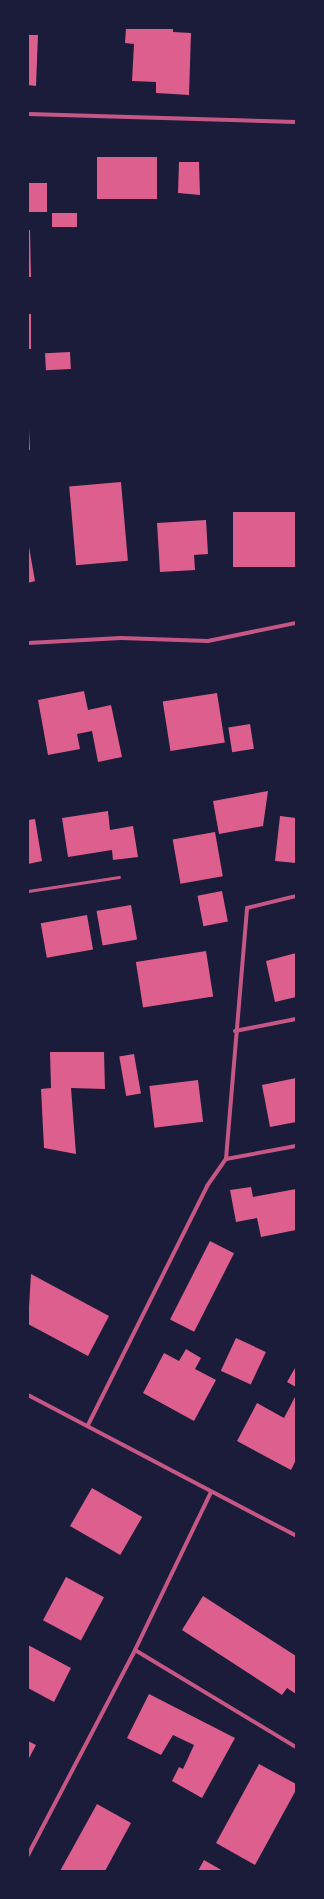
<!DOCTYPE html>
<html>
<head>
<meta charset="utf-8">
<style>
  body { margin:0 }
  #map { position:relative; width:324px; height:1899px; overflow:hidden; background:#1b1b3a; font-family:"DM Sans",sans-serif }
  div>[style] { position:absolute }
  .building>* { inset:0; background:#dd5f8e; transform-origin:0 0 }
  .service>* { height:3px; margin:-1.5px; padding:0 1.5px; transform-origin:1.5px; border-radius:1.5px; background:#c65784 }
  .minor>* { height:4px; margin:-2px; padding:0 2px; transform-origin:2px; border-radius:2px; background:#c65784 }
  span { translate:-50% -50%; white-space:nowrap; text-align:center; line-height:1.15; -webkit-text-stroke:4px #1b1b3a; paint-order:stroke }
  .frame { position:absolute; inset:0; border:29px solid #1b1b3a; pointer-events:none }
</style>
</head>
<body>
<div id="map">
  <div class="building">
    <div style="clip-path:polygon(126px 28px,173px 28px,173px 32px,191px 33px,189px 95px,156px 93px,156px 82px,132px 81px,134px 44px,125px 43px)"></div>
    <div style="clip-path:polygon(28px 35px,38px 35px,36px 86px,28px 85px)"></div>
    <div style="left:157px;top:157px;width:42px;height:60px;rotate:90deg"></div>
    <div style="clip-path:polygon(179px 162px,199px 162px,200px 195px,178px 193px)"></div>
    <div style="left:28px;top:183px;width:19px;height:29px"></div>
    <div style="left:52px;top:213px;width:25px;height:14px"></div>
    <div style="clip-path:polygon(28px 230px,30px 230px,31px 277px,28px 277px)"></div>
    <div style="left:28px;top:314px;width:3px;height:35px"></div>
    <div style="left:70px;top:352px;width:17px;height:25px;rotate:87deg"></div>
    <div style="clip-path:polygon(28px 429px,29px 429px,30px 450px,28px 450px)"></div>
    <div style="left:121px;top:482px;width:79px;height:52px;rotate:85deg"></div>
    <div style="left:296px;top:512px;width:55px;height:63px;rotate:90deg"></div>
    <div style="clip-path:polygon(206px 520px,208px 554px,194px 555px,195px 570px,160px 572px,157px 523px)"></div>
    <div style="clip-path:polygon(29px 547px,35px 581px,28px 583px,28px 548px)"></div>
    <div style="clip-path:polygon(84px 691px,88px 710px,111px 705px,122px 757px,98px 762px,92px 731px,77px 734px,80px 749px,48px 755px,38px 700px)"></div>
    <div style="left:217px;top:693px;width:50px;height:55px;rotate:81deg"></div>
    <div style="left:250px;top:724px;width:25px;height:22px;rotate:81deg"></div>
    <div style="clip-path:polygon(268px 791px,263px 826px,219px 834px,213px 801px)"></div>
    <div style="clip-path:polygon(108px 811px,110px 830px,133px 826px,138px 857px,113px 860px,112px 850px,68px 857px,62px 818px)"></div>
    <div style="clip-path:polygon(280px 816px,296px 818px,296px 863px,275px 861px)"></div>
    <div style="clip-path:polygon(35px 819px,42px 861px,28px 864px,28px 820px)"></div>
    <div style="left:215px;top:832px;width:45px;height:43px;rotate:80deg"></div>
    <div style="left:222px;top:891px;width:31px;height:25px;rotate:79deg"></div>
    <div style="left:131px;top:905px;width:35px;height:35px;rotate:80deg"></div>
    <div style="left:87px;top:915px;width:35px;height:47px;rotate:80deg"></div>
    <div style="left:206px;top:951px;width:46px;height:71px;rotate:81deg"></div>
    <div style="clip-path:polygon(296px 953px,296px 997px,275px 1002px,266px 961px)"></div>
    <div style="clip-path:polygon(50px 1052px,104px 1052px,105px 1089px,71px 1088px,76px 1154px,44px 1148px,41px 1089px,51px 1088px)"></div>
    <div style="left:134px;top:1054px;width:40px;height:15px;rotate:80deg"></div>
    <div style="clip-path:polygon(296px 1078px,296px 1122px,270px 1127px,262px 1085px)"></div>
    <div style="left:198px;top:1080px;width:42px;height:49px;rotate:83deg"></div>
    <div style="clip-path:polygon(251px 1187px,253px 1197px,296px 1189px,296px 1230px,261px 1237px,257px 1218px,236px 1222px,230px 1190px)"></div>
    <div style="left:210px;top:1241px;width:27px;height:88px;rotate:27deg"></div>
    <div style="clip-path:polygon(31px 1274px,109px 1316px,88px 1356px,28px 1324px)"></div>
    <div style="left:236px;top:1338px;width:33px;height:36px;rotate:25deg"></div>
    <div style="clip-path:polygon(186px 1349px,201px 1358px,195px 1369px,216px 1380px,194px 1421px,143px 1393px,164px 1353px,179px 1361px)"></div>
    <div style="clip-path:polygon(295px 1368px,296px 1369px,296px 1387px,287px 1382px)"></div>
    <div style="clip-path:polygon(296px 1395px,296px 1460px,291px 1470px,237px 1441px,257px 1403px,284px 1418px)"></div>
    <div style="left:92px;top:1488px;width:58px;height:44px;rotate:30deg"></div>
    <div style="left:66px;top:1577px;width:43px;height:49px;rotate:28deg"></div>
    <div style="clip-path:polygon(203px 1596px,296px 1656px,296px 1694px,287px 1688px,282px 1695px,182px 1630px)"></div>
    <div style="clip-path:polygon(28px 1645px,71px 1668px,54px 1702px,28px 1688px)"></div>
    <div style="clip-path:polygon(149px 1694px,235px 1738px,202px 1798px,172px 1781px,179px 1767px,183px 1769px,194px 1745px,173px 1735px,161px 1755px,127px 1738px)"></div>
    <div style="clip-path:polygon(28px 1741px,36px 1745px,28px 1760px)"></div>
    <div style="clip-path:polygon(259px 1764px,296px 1784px,296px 1790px,255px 1865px,216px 1843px)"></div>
    <div style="clip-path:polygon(97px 1804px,131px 1823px,105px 1871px,60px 1871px)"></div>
    <div style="clip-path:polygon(204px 1860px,223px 1871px,198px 1871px)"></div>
  </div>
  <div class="service">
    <div style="left:28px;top:891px;width:92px;rotate:-8.7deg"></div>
  </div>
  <div class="minor">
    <div style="left:28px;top:114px;width:268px;rotate:1.7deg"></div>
    <div style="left:28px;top:643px;width:93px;rotate:-3.1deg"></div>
    <div style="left:121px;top:638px;width:87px;rotate:2deg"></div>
    <div style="left:208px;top:641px;width:90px;rotate:-11.6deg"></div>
    <div style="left:235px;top:1031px;width:62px;rotate:-11.1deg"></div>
    <div style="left:226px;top:1159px;width:71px;rotate:-10.5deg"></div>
    <div style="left:28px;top:1395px;width:303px;rotate:27.7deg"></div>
    <div style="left:88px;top:1425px;width:267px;rotate:-63.5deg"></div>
    <div style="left:207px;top:1186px;width:33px;rotate:-55deg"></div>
    <div style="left:226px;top:1159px;width:252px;rotate:-85.2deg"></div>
    <div style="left:247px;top:908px;width:50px;rotate:-13.8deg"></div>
    <div style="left:135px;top:1650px;width:188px;rotate:31.1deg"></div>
    <div style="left:28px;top:1855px;width:231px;rotate:-62.4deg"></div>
    <div style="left:135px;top:1650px;width:175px;rotate:-64.3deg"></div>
  </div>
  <div class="frame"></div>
</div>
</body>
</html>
